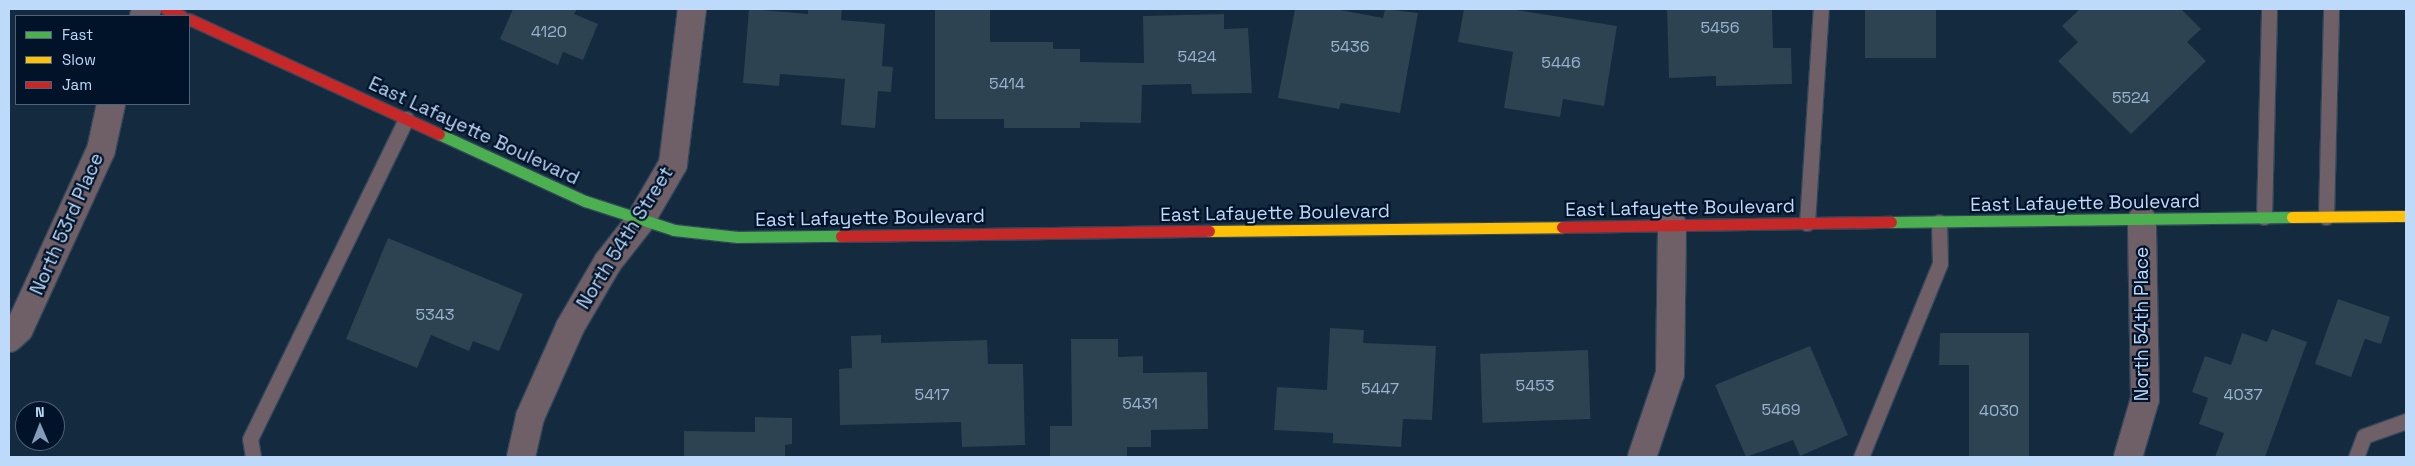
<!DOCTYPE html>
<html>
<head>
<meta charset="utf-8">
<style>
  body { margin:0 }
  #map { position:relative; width:2415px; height:466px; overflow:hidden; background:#132a3f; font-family:"Space Grotesk",sans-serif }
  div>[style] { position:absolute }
  .building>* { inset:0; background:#2d4351; transform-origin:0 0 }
  .roads { filter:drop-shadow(1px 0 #32465a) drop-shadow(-1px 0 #32465a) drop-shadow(0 1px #32465a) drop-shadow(0 -1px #32465a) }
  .lane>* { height:15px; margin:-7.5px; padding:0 7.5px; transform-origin:7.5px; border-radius:7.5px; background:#6f6067 }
  .street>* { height:28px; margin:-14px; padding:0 14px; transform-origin:14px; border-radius:14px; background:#6f6067 }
  .fast>* { height:11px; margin:-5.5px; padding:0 5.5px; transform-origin:5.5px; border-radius:5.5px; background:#4caf50 }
  .slow>* { height:11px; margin:-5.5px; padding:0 5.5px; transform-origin:5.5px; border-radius:5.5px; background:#ffc107 }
  .jam>* { height:11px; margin:-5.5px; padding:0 5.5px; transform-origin:5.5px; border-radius:5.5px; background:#c62828 }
  span { translate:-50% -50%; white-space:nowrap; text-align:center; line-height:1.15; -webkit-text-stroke:4.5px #001329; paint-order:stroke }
  .number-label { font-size:16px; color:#99b4d0 }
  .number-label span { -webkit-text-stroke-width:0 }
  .street-label { font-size:19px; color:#bddafa }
  .frame { position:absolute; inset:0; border:10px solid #bddafa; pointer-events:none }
  .legend { position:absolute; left:15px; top:15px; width:175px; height:90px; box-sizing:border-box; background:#001329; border:1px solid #4c637d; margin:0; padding:6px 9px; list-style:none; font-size:15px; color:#bddafa }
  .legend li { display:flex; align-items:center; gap:10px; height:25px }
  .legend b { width:25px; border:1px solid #4c637d }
  .north { position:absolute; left:15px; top:401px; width:50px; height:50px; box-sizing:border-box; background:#001329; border:1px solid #4c637d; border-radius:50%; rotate:359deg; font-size:14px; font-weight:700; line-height:20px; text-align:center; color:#bddafa }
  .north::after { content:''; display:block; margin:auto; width:18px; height:22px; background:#829cb9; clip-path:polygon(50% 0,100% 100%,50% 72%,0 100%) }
</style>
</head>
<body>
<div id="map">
  <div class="building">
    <div style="clip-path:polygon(513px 9px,577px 9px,574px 14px,598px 24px,583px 60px,563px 52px,558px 65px,500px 39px)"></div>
    <div style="clip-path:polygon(749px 9px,808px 14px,808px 9px,842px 9px,841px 20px,885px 24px,882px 66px,893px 67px,891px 92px,878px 91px,875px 128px,841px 125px,845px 79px,780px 74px,779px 86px,743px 83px)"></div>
    <div style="clip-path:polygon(935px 9px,990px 9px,990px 42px,1053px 42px,1053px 49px,1080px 49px,1080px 62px,1144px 63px,1143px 16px,1224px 14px,1224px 29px,1248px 28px,1252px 93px,1192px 94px,1191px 84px,1142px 85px,1141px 123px,1080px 122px,1080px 128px,1004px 128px,1004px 119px,935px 119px)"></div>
    <div style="clip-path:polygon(1295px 9px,1335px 9px,1383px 18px,1385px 9px,1418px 13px,1400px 113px,1341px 103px,1339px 109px,1278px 98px)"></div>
    <div style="clip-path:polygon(1464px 9px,1510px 9px,1617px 26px,1604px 106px,1563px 99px,1560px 117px,1504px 108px,1513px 52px,1458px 42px)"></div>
    <div style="clip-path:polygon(1667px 9px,1772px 9px,1773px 48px,1791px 48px,1792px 84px,1716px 86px,1716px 76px,1669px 78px)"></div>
    <div style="left:1865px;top:9px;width:71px;height:49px"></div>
    <div style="clip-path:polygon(2080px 9px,2181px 9px,2201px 29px,2187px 42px,2206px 61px,2131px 134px,2058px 61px,2078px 42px,2062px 26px)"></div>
    <div style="clip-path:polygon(388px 238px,523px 294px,499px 351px,473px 341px,469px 351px,431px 335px,417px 368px,346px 339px)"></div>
    <div style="clip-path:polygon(2338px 299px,2390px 317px,2381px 344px,2365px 339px,2351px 377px,2315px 364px)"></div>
    <div style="clip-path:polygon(1330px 328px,1364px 330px,1363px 343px,1436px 346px,1432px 420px,1403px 419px,1401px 447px,1333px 443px,1333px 433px,1274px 430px,1277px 387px,1327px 390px)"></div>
    <div style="clip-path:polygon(2272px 329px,2307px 342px,2265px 457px,2215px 457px,2224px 433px,2199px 424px,2208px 398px,2192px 392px,2205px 356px,2231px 365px,2242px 333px,2267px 342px)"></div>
    <div style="clip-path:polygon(1940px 333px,2029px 333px,2029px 457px,1969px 457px,1969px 365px,1939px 365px)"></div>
    <div style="clip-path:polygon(881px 335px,881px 343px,987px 340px,988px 364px,1023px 364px,1025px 445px,962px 447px,961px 422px,840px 425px,839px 369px,852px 368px,851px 336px)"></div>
    <div style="clip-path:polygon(1071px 339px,1118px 339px,1118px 357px,1143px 356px,1143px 373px,1207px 372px,1208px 429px,1151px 430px,1151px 447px,1127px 447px,1127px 457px,1050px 457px,1050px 426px,1072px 426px)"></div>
    <div style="clip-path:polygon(1810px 346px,1848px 435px,1800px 456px,1793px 440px,1746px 457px,1715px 385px)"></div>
    <div style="left:1588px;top:350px;width:69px;height:108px;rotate:88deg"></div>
    <div style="clip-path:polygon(755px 417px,792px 418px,792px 444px,785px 445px,785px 457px,684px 457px,684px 431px,755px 432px)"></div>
  </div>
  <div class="roads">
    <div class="lane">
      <div style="left:2264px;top:217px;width:208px;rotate:-88.6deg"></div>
      <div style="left:2326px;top:217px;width:208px;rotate:-88.6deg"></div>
      <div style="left:1807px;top:223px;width:214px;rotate:-86.3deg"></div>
      <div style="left:253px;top:457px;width:18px;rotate:-99deg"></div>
      <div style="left:250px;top:439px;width:356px;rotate:-64deg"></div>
      <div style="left:1861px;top:457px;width:209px;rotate:-67.8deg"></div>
      <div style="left:1940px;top:263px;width:41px;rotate:-91.4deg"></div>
      <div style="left:2356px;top:457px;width:22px;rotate:-69deg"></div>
      <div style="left:2364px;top:436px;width:45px;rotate:-19.7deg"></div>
    </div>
    <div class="street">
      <div style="left:144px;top:16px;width:8px;rotate:-67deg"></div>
      <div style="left:9px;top:338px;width:13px;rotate:-42deg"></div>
      <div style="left:19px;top:329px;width:197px;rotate:-65.4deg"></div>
      <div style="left:101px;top:150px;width:47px;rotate:-77.7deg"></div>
      <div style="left:521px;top:457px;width:41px;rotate:-77.3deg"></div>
      <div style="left:530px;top:417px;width:98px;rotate:-66deg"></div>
      <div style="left:570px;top:327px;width:75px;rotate:-59.7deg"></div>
      <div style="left:608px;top:262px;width:52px;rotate:-52deg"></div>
      <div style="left:640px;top:221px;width:66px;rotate:-59.9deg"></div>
      <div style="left:673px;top:164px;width:156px;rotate:-83deg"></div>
      <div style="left:1642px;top:457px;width:88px;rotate:-71.4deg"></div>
      <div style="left:1670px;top:374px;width:149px;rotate:-89.2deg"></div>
      <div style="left:2128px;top:457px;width:60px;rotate:-73.7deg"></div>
      <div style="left:2145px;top:399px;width:179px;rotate:-91deg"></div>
    </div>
    <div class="fast">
      <div style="left:439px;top:134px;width:161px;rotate:24.7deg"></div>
      <div style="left:585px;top:201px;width:94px;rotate:18deg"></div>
      <div style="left:674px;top:230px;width:64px;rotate:6.2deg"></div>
      <div style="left:738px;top:237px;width:103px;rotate:-0.6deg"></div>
      <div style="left:1891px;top:222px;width:401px;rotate:-0.7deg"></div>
    </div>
    <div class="slow">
      <div style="left:2292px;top:217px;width:114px;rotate:-0.5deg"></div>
      <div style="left:1209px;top:231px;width:353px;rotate:-0.6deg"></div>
    </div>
    <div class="jam">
      <div style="left:166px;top:9px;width:17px;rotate:24deg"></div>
      <div style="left:189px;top:19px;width:275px;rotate:24.7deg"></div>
      <div style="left:1562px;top:227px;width:329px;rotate:-0.9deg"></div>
      <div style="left:841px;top:236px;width:368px;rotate:-0.8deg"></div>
    </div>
  </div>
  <div class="number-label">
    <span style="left:1720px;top:28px">5456</span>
    <span style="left:549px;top:32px">4120</span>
    <span style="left:1350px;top:47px">5436</span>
    <span style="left:1197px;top:57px">5424</span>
    <span style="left:1561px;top:63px">5446</span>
    <span style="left:1007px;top:84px">5414</span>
    <span style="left:2131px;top:98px">5524</span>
    <span style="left:435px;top:315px">5343</span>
    <span style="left:1535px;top:386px">5453</span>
    <span style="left:1380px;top:389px">5447</span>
    <span style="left:932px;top:395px">5417</span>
    <span style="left:2243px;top:395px">4037</span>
    <span style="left:1140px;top:404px">5431</span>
    <span style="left:1781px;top:410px">5469</span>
    <span style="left:1999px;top:411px">4030</span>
  </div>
  <div class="street-label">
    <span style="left:474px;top:131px;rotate:25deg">East Lafayette Boulevard</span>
    <span style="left:2085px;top:203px;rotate:-1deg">East Lafayette Boulevard</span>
    <span style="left:1680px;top:208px;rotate:-1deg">East Lafayette Boulevard</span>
    <span style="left:1275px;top:213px;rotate:-1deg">East Lafayette Boulevard</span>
    <span style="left:870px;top:218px;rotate:-1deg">East Lafayette Boulevard</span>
    <span style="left:67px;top:224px;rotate:-66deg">North 53rd Place</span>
    <span style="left:625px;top:238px;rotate:-58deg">North 54th Street</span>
    <span style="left:2142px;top:324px;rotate:-90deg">North 54th Place</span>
  </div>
  <div class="frame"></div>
  <ul class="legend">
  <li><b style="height:6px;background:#4caf50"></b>Fast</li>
  <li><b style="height:6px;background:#ffc107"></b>Slow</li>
  <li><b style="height:6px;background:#c62828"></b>Jam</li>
  </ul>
  <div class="north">N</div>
</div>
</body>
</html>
